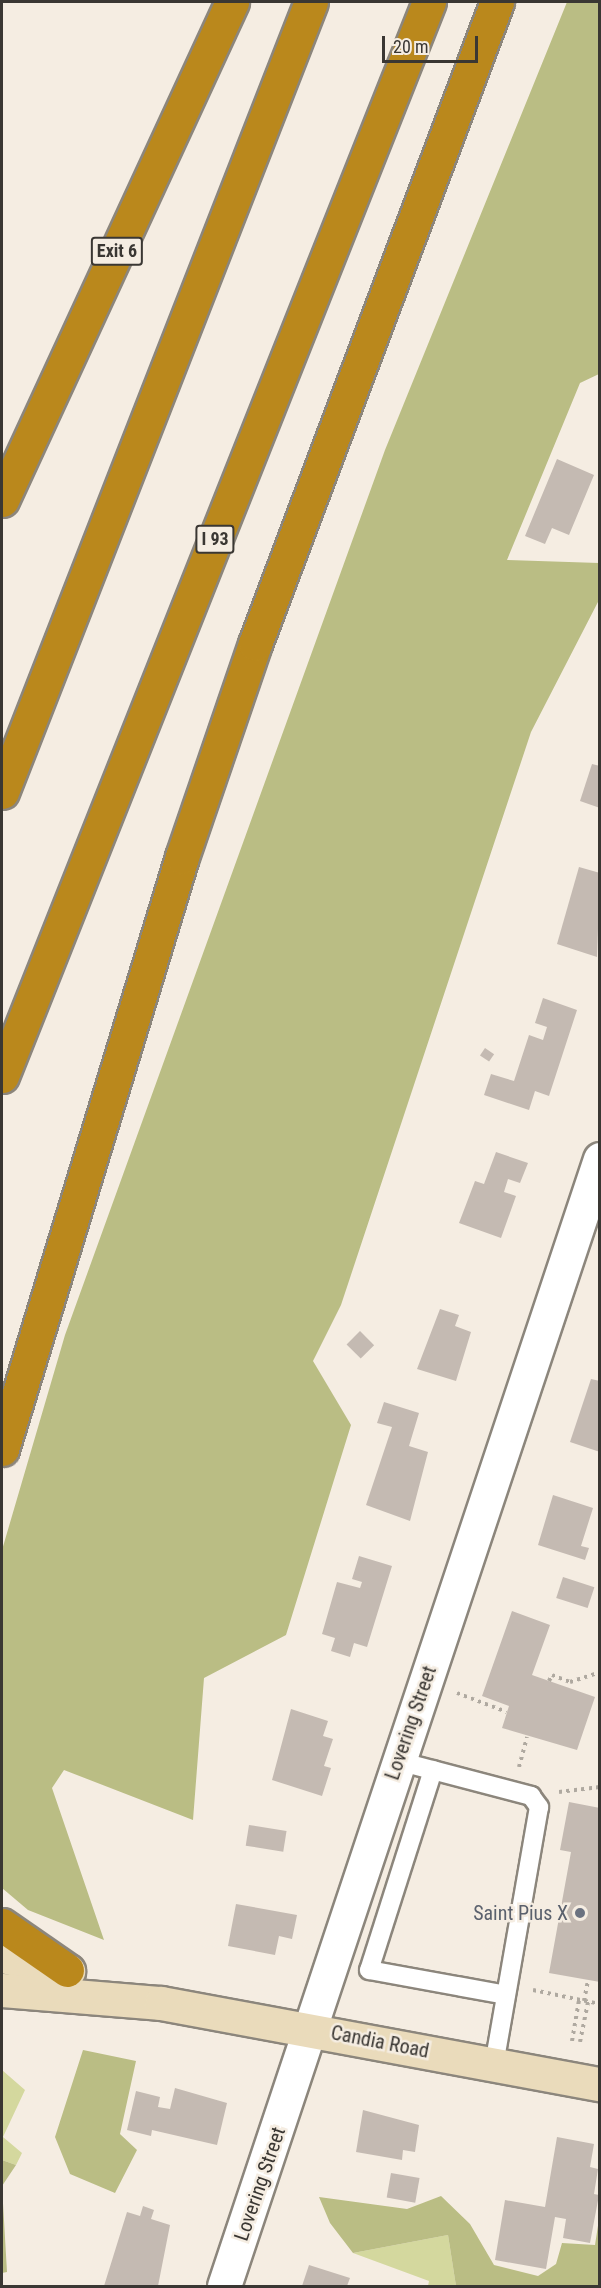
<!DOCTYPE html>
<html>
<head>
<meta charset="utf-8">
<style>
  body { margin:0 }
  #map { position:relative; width:601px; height:2288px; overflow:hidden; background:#f5ede2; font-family:"Roboto Condensed",sans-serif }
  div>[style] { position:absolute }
  .green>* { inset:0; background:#d4d89e }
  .forest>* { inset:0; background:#babd84 }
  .building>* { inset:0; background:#c4bab2; transform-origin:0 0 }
  .path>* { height:4px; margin-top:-2px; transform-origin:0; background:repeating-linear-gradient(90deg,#afa9a0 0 3px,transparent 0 7.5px) }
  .roads { filter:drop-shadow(2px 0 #8c867c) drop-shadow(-2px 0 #8c867c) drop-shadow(0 2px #8c867c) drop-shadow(0 -2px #8c867c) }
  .lane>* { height:18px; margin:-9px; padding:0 9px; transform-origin:9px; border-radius:9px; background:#fff }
  .street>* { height:33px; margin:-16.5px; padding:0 16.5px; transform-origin:16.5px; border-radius:16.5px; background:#fff }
  .secondary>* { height:33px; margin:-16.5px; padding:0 16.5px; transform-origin:16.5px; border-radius:16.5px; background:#eadbbb }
  .highway>* { height:33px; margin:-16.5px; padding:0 16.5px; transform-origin:16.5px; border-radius:16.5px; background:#ba881c }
  .dots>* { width:16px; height:16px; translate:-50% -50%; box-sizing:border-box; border:3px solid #f5ede2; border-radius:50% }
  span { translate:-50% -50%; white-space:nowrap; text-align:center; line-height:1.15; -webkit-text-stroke:5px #f5ede2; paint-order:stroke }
  .shield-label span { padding:2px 4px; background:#f5ede2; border:2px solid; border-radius:4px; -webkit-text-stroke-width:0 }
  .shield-label { font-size:18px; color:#3a3733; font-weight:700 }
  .street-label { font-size:20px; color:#3a3733 }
  .worship-label { font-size:20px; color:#5b616d }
  .right { translate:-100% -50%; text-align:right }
  .frame { position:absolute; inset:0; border:3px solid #3a3733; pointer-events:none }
  .scale { position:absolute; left:382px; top:36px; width:96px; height:27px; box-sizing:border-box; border:3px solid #3a3733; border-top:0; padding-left:8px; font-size:18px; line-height:21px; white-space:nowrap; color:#3a3733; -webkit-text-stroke:4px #f5ede2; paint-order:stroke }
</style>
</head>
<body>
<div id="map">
  <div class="green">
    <div style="clip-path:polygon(2px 2070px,25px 2090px,3px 2137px,22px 2153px,16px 2165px,2px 2160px)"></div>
    <div style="clip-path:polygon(448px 2235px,456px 2286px,428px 2286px,429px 2281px,353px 2253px)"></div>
  </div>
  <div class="forest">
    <div style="clip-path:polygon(567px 2px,599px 2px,599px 374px,580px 383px,507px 560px,599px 563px,599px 600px,531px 732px,341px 1305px,313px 1361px,351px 1425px,286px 1635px,204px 1678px,193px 1820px,64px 1770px,52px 1788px,104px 1940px,28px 1910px,2px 1888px,2px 1550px,65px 1335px,385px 450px)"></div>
    <div style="clip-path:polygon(83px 2050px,136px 2061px,120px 2134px,137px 2150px,115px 2193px,70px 2174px,55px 2137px)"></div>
    <div style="clip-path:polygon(2px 2160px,16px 2165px,2px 2186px,7px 2272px,2px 2273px)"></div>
    <div style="clip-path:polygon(441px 2196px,470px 2224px,494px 2265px,538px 2276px,556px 2264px,562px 2243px,595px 2245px,599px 2219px,599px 2286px,456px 2286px,448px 2235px,353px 2253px,330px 2223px,319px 2197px,407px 2209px)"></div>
  </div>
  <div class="building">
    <div style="clip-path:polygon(557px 459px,594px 475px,569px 535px,552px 528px,545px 544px,525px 536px)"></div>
    <div style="clip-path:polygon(592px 764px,600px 766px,600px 808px,580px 801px)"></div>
    <div style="clip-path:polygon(579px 867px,600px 873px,597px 957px,557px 944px)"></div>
    <div style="clip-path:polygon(543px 998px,577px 1010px,549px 1096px,535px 1091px,529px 1110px,484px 1095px,491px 1074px,514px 1081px,529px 1035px,543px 1040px,547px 1027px,535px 1023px)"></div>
    <div style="left:485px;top:1048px;width:11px;height:9px;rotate:34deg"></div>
    <div style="clip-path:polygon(496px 1152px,528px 1163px,520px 1183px,508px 1179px,504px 1192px,516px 1196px,501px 1238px,459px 1223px,475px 1181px,484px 1184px)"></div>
    <div style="clip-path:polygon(440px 1309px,459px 1315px,455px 1326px,471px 1332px,456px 1381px,417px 1369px)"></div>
    <div style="left:360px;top:1331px;width:20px;height:19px;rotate:45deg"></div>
    <div style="clip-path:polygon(591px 1379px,600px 1381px,600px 1452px,570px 1442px)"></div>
    <div style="clip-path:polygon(384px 1402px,419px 1413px,409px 1446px,428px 1452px,410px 1521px,366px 1505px,392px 1427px,377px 1423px)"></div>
    <div style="clip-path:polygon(553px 1495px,593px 1508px,581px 1546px,589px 1548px,585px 1560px,538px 1545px)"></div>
    <div style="clip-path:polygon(359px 1556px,392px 1566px,367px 1647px,354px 1643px,350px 1657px,331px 1651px,335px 1638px,322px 1634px,337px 1582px,360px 1588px,362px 1582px,352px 1579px)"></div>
    <div style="left:563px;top:1577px;width:33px;height:22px;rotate:18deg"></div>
    <div style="clip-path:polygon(512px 1611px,550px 1625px,532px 1675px,595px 1697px,577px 1750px,502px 1728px,509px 1706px,482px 1696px)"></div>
    <div style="clip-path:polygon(291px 1709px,328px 1721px,323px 1736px,333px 1739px,324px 1766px,331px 1768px,322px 1796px,272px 1780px)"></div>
    <div style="clip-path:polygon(569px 1802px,600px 1808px,600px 1982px,549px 1973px,571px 1852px,560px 1850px)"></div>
    <div style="left:249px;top:1825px;width:38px;height:21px;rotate:9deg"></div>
    <div style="clip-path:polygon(236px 1904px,297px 1915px,292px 1939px,279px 1936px,275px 1955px,228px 1946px)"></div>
    <div style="clip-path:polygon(175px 2088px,227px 2103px,217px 2145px,152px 2130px,151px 2136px,127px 2130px,136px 2091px,160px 2097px,158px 2107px,170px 2109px)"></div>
    <div style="clip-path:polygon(363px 2110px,419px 2125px,415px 2152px,403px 2150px,402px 2160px,356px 2152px)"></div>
    <div style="clip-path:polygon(557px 2137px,594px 2144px,590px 2167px,598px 2169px,594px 2194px,599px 2195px,590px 2243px,563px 2238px,566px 2219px,555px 2217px,546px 2269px,495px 2260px,505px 2200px,545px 2207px)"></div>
    <div style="left:391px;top:2173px;width:29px;height:25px;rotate:10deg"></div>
    <div style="clip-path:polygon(143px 2206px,154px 2210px,151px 2219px,170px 2225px,158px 2286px,104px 2286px,127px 2212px,140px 2216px)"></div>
    <div style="clip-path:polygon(309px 2265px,350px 2278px,347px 2286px,302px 2286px)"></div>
  </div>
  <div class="path">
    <div style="left:549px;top:1681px;width:7px;rotate:-63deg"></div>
    <div style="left:552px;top:1675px;width:19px;rotate:21deg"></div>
    <div style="left:570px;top:1682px;width:32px;rotate:-18deg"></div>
    <div style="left:457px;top:1693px;width:53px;rotate:20.8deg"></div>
    <div style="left:519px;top:1767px;width:31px;rotate:-75deg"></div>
    <div style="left:559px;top:1792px;width:41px;rotate:-7deg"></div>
    <div style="left:533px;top:1990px;width:68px;rotate:11.8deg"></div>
    <div style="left:584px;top:2001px;width:21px;rotate:-79deg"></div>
    <div style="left:572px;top:2041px;width:42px;rotate:-80.3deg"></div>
    <div style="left:580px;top:2042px;width:41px;rotate:-78.7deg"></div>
  </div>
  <div class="roads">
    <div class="lane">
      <div style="left:398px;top:1761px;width:138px;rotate:14.7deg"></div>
      <div style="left:531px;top:1796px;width:14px;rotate:54deg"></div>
      <div style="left:539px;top:1807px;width:262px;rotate:99.9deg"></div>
      <div style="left:433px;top:1770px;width:210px;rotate:107.7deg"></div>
      <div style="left:369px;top:1970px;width:139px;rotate:10.3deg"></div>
    </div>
    <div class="street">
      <div style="left:224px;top:2286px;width:1188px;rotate:-71.55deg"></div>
    </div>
    <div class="secondary">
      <div style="left:2px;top:1956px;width:68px;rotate:12.8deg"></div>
      <div style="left:2px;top:1990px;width:160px;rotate:4.7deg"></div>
      <div style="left:161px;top:2003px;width:446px;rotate:10.5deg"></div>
    </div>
    <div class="highway">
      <div style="left:2px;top:500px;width:549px;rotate:-65.21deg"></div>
      <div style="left:2px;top:792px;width:848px;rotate:-68.64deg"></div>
      <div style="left:2px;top:1076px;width:1156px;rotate:-68.32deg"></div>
      <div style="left:2px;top:1449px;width:619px;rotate:-73.09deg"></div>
      <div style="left:182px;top:857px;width:225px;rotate:-71.1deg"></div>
      <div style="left:255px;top:644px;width:686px;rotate:-69.35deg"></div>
      <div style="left:2px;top:1925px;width:79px;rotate:34.7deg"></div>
    </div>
  </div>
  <div class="dots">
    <div style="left:580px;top:1913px;background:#6b7280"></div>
  </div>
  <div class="shield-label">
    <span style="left:117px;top:251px">Exit 6</span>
    <span style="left:215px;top:539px">I 93</span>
  </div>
  <div class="street-label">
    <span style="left:411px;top:1723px;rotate:-71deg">Lovering Street</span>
    <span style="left:380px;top:2042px;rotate:11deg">Candia Road</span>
    <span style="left:260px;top:2184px;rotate:-71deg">Lovering Street</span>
  </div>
  <div class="worship-label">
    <span class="right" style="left:568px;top:1913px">Saint Pius X</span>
  </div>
  <div class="frame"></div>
  <div class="scale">20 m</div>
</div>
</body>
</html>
